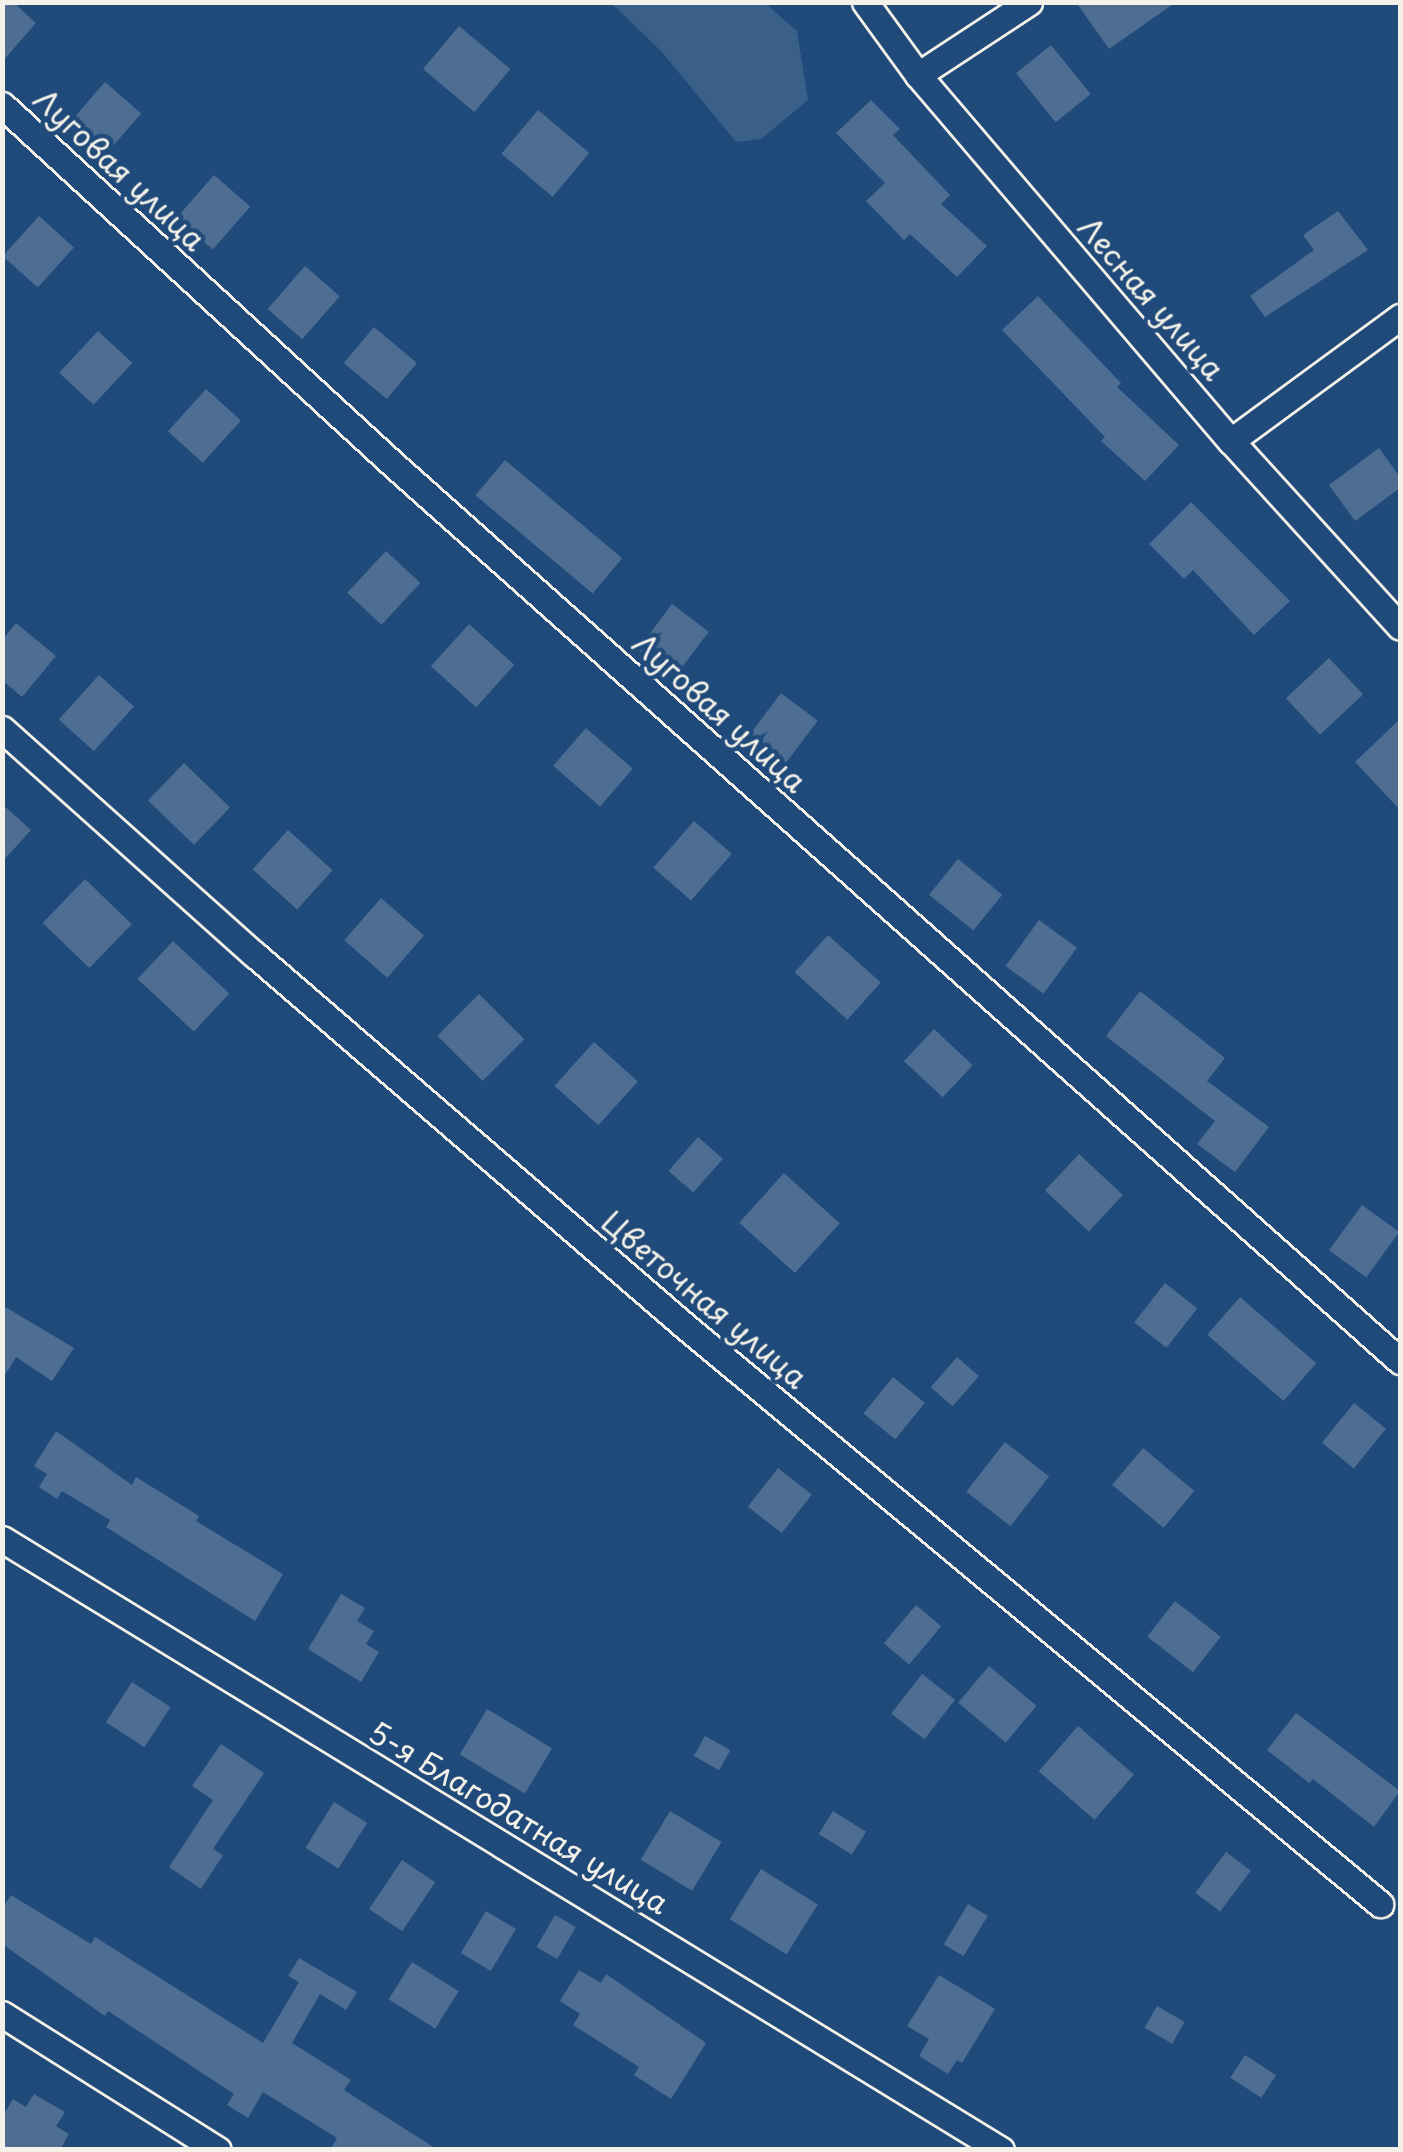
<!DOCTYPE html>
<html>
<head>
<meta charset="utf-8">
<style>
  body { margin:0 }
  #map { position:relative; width:1403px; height:2152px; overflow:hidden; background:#1f4a7a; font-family:"Playpen Sans",sans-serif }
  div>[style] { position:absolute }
  .green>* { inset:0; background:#3a5f88 }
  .building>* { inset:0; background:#4d6e92; transform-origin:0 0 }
  .roads { filter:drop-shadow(2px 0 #f4f1e8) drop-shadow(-2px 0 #f4f1e8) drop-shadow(0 2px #f4f1e8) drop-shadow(0 -2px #f4f1e8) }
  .street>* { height:25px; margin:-12.5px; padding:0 12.5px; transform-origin:12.5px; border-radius:12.5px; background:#1f4a7a }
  span { translate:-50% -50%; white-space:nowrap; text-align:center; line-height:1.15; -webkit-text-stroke:9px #1f4a7a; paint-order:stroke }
  .street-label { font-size:30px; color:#f4f1e8 }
  .frame { position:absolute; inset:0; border:5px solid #f4f1e8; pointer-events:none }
</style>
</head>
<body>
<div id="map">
  <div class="green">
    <div style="clip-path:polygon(611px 3px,765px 3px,797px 31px,808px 100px,761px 139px,736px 142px,661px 51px)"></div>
  </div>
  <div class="building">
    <div style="clip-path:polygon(2px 2px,13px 2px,36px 23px,2px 62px)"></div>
    <div style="clip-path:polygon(1076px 2px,1176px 2px,1109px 49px)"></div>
    <div style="left:459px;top:26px;width:67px;height:56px;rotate:40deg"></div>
    <div style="left:1051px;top:45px;width:63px;height:45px;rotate:51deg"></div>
    <div style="left:105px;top:82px;width:48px;height:57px;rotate:41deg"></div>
    <div style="clip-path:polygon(871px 100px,900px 129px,893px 135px,950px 195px,941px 204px,987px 246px,957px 277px,910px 234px,904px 240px,866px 201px,885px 183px,836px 133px)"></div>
    <div style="left:538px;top:110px;width:67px;height:57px;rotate:40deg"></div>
    <div style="left:214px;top:175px;width:48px;height:57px;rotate:41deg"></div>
    <div style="clip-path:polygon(1338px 211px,1368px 250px,1265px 317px,1250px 296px,1314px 250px,1303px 235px)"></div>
    <div style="left:39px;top:216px;width:47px;height:54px;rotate:42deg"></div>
    <div style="left:305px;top:266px;width:46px;height:57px;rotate:41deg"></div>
    <div style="clip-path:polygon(1038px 296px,1121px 383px,1117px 387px,1179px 445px,1145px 481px,1101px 441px,1105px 437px,1002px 330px)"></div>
    <div style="left:374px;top:327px;width:56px;height:47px;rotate:40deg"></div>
    <div style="left:98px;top:331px;width:47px;height:57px;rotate:43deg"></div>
    <div style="left:206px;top:389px;width:47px;height:57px;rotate:42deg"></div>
    <div style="clip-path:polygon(1379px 448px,1400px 477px,1400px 488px,1355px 521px,1329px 485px)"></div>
    <div style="left:505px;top:460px;width:153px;height:46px;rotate:40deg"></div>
    <div style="clip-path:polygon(1191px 502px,1290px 601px,1254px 635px,1193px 570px,1184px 579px,1149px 544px)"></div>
    <div style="left:386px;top:551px;width:47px;height:57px;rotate:43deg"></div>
    <div style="left:672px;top:604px;width:46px;height:57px;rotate:37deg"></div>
    <div style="clip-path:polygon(16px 623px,56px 656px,22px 697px,2px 680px,2px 640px)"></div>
    <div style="left:469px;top:624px;width:61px;height:57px;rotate:42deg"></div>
    <div style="left:1329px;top:658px;width:50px;height:59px;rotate:47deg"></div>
    <div style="left:99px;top:675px;width:47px;height:60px;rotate:42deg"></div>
    <div style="left:781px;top:693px;width:46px;height:57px;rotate:37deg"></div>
    <div style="clip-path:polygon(1400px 719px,1400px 810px,1355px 762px)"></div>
    <div style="left:586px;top:728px;width:62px;height:50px;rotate:41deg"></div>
    <div style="left:184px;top:763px;width:64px;height:52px;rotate:44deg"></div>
    <div style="clip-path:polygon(2px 804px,31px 830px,2px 862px)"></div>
    <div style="left:694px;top:821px;width:50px;height:62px;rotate:41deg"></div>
    <div style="left:288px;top:830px;width:60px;height:53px;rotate:42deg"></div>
    <div style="left:958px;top:859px;width:57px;height:46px;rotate:39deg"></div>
    <div style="left:85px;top:879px;width:65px;height:61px;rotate:44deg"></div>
    <div style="left:381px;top:898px;width:57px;height:56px;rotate:41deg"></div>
    <div style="left:1039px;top:920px;width:47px;height:57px;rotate:36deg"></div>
    <div style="left:828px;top:935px;width:71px;height:50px;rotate:42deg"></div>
    <div style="left:173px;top:941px;width:77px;height:52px;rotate:43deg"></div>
    <div style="clip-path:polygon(1140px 991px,1225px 1058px,1207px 1081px,1269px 1127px,1235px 1172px,1197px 1144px,1215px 1121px,1106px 1036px)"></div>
    <div style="left:479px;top:994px;width:64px;height:59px;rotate:45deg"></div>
    <div style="left:934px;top:1029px;width:53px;height:44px;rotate:43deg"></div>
    <div style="left:594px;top:1042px;width:59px;height:59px;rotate:42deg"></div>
    <div style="left:698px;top:1137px;width:33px;height:45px;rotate:41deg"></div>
    <div style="left:1079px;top:1154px;width:60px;height:50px;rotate:43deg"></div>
    <div style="left:784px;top:1173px;width:75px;height:67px;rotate:42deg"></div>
    <div style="left:1362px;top:1205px;width:46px;height:56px;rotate:36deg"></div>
    <div style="left:1165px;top:1283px;width:41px;height:50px;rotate:38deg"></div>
    <div style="left:1240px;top:1297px;width:101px;height:50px;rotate:41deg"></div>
    <div style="clip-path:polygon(2px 1305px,74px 1348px,52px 1381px,16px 1357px,2px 1380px)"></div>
    <div style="left:957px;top:1357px;width:29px;height:40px;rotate:41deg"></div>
    <div style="left:893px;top:1377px;width:41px;height:47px;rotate:39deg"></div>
    <div style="left:1354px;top:1403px;width:41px;height:51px;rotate:39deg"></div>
    <div style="clip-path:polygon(56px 1431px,132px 1485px,136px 1477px,199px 1516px,196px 1521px,283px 1574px,255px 1621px,106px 1527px,110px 1520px,62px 1491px,57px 1499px,39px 1487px,47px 1474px,34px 1466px)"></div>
    <div style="left:1005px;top:1442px;width:56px;height:63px;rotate:38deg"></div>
    <div style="left:1143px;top:1448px;width:67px;height:48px;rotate:40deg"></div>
    <div style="left:778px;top:1468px;width:43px;height:49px;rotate:38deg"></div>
    <div style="clip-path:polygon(341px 1594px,365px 1608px,357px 1621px,374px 1631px,366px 1644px,379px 1652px,361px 1682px,308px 1649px)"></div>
    <div style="left:1175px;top:1601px;width:58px;height:45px;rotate:38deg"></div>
    <div style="left:916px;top:1605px;width:33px;height:50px;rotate:40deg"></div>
    <div style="left:989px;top:1666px;width:62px;height:48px;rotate:40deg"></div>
    <div style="left:922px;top:1674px;width:42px;height:50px;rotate:38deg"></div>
    <div style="left:132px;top:1682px;width:46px;height:48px;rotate:33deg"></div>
    <div style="left:487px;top:1709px;width:76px;height:53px;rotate:31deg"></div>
    <div style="clip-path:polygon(1296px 1713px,1400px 1791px,1374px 1827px,1313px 1779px,1309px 1783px,1267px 1750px)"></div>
    <div style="left:1078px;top:1726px;width:74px;height:60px;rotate:41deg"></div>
    <div style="left:705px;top:1736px;width:29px;height:23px;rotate:29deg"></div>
    <div style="clip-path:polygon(221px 1744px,264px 1773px,213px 1849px,223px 1855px,201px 1889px,169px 1867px,213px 1800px,192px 1786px)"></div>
    <div style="left:334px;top:1802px;width:39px;height:54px;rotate:32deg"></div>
    <div style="left:670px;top:1811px;width:60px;height:57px;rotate:31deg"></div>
    <div style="left:833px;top:1811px;width:39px;height:27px;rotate:32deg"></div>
    <div style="left:1226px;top:1852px;width:31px;height:51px;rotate:37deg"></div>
    <div style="left:402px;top:1860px;width:40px;height:59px;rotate:34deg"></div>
    <div style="left:761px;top:1869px;width:67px;height:59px;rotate:32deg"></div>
    <div style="clip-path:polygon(11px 1895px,91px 1944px,95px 1937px,263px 2043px,299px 1982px,288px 1976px,299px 1958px,357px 1992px,346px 2010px,320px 1994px,292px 2043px,351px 2080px,344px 2090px,438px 2150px,330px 2150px,337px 2138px,263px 2092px,248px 2118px,227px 2105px,234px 2094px,108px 2011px,105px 2016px,2px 1944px,2px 1909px)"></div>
    <div style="left:968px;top:1904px;width:23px;height:47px;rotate:31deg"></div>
    <div style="left:486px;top:1911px;width:35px;height:49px;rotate:31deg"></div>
    <div style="left:555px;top:1915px;width:24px;height:37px;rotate:30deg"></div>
    <div style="left:412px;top:1962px;width:55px;height:44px;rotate:32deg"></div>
    <div style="clip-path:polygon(579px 1970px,601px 1983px,606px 1974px,706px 2043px,671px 2099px,634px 2075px,639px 2067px,573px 2025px,580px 2014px,560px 2001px)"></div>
    <div style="clip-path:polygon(939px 1975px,995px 2009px,962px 2063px,957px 2060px,948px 2074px,919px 2056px,929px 2039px,907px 2026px)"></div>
    <div style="left:1157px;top:2006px;width:32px;height:25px;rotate:30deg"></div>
    <div style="left:1245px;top:2055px;width:37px;height:27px;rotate:33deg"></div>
    <div style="clip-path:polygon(34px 2094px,65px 2112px,56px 2126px,69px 2134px,60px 2150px,2px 2150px,2px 2117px,13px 2099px,26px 2107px)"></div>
  </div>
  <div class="roads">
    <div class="street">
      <div style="left:865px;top:2px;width:90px;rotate:54deg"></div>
      <div style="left:918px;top:75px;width:482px;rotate:49.5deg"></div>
      <div style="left:1231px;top:441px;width:251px;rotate:47.7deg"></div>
      <div style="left:918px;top:75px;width:133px;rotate:-33.3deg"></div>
      <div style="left:2px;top:105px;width:534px;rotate:42.57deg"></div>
      <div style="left:395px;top:466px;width:1346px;rotate:41.69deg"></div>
      <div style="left:1231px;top:441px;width:210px;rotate:-36.3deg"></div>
      <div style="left:2px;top:729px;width:338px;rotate:41.8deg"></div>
      <div style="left:254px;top:954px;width:571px;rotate:40.81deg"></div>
      <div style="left:686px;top:1327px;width:903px;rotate:39.74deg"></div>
      <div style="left:2px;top:1539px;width:1171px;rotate:31.45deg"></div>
      <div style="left:2px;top:2014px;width:255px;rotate:32.2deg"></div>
    </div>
  </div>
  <div class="street-label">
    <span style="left:120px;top:169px;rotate:43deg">Луговая улица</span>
    <span style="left:1152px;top:298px;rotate:49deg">Лесная улица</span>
    <span style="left:720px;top:712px;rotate:42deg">Луговая улица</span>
    <span style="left:705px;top:1299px;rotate:40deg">Цветочная улица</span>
    <span style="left:519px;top:1817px;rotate:31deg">5-я Благодатная улица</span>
  </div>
  <div class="frame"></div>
</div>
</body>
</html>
